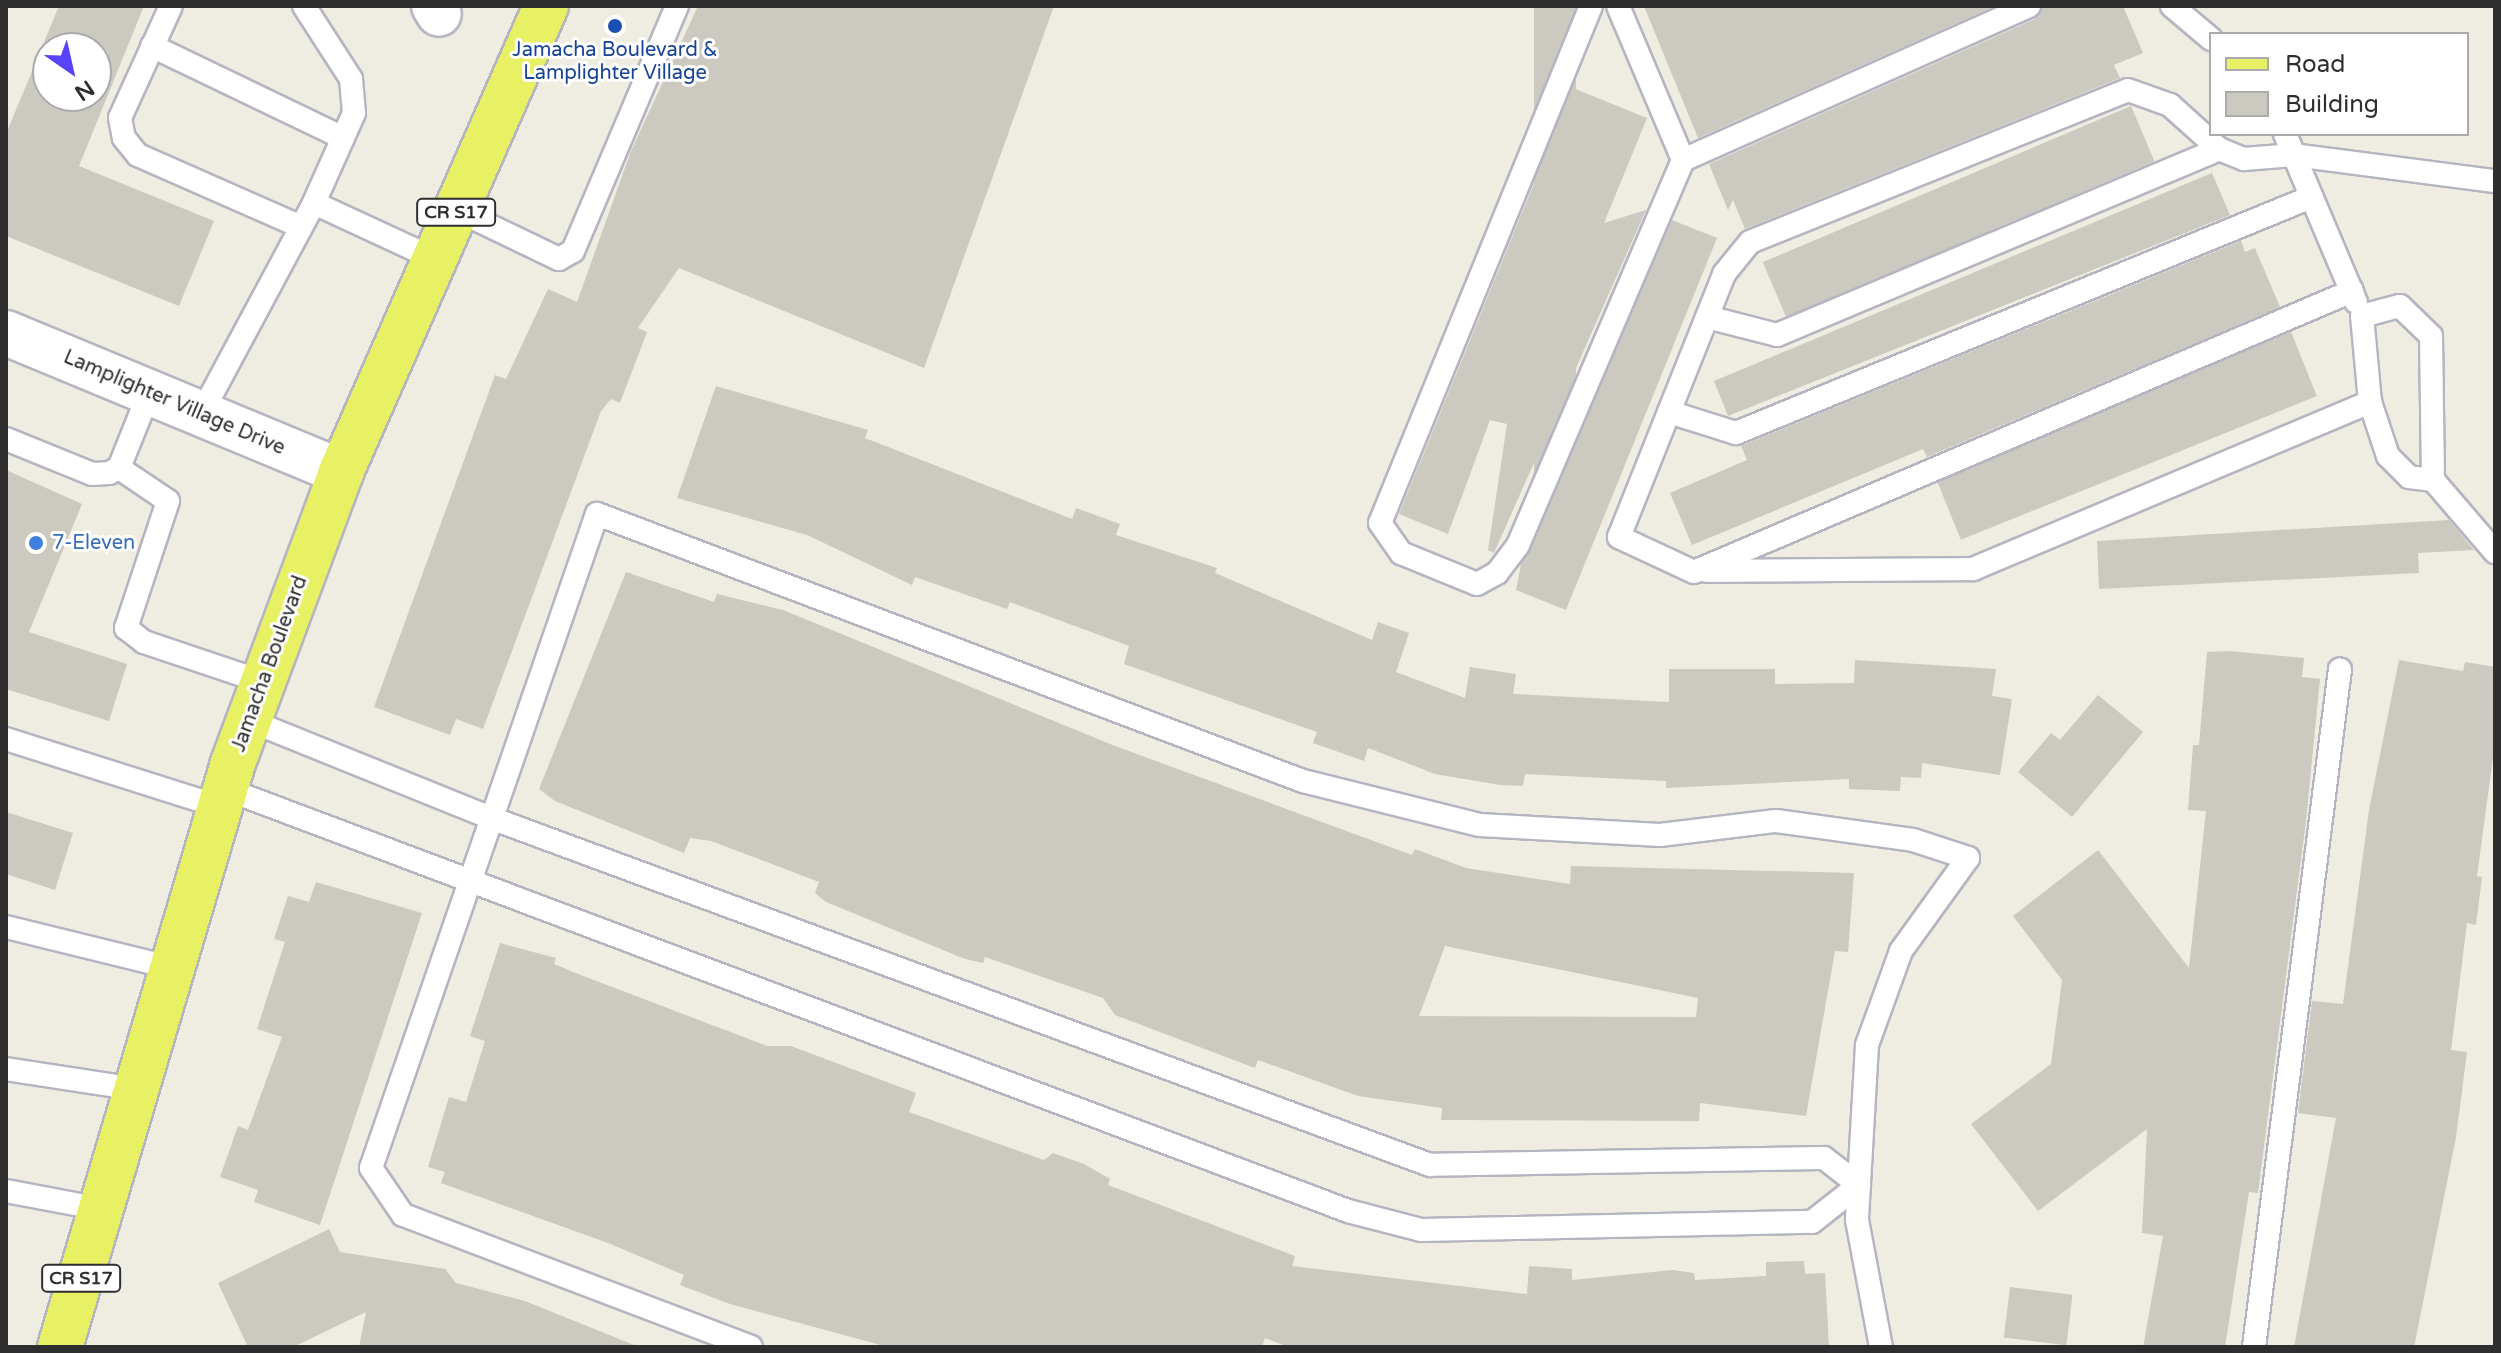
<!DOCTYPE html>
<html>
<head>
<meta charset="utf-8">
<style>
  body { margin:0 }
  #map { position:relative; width:2501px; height:1353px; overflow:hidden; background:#efede1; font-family:"Varela Round",sans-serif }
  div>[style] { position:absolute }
  .building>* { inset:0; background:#cbc9c0; transform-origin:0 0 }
  .roads { filter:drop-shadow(2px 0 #b5b4c1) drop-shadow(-2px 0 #b5b4c1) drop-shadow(0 2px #b5b4c1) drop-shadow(0 -2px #b5b4c1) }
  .service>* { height:22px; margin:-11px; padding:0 11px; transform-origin:11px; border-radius:11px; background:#fff }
  .minor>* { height:44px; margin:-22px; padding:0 22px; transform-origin:22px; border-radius:22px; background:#fff }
  .tertiary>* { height:44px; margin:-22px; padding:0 22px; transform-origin:22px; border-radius:22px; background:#fff }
  .primary>* { height:44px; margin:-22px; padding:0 22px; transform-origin:22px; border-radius:22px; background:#e8f064 }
  .dots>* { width:22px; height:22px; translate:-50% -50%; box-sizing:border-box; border:4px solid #fff; border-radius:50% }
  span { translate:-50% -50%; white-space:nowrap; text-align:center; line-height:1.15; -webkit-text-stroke:6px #fff; paint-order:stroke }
  .shield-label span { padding:2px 6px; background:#fff; border:2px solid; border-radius:6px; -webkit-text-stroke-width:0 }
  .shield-label { font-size:18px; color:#2e2e2e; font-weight:700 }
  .transit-label { font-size:20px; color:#164399 }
  .street-label { font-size:20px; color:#2e2e2e }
  .shop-label { font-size:20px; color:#366cbe }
  .left { translate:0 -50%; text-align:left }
  .frame { position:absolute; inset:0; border:8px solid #2e2e2e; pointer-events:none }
  .legend { position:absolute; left:2209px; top:32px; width:260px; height:104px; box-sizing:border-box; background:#fff; border:2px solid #ababab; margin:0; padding:10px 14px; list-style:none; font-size:24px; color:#2e2e2e }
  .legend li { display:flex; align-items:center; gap:16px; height:40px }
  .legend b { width:40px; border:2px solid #ababab }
  .north { position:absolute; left:32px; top:32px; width:80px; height:80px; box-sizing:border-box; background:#fff; border:2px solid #ababab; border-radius:50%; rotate:146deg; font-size:22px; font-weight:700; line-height:32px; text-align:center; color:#2e2e2e }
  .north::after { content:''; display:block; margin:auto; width:28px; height:36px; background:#5743f9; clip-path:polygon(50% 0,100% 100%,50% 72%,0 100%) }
</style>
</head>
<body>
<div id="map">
  <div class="building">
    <div style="clip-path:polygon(evenodd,59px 6px,144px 6px,79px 166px,214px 221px,179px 306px,6px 236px,6px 134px,59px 6px,48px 48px,96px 48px,96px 96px,48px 96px,48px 48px)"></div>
    <div style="clip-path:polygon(698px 6px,1054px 6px,924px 368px,679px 268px,638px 328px,647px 332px,620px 403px,611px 399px,601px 411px,483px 729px,456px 719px,450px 735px,374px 707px,495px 375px,506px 379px,548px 289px,577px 302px,631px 151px)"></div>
    <div style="left:1534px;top:6px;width:42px;height:571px"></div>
    <div style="clip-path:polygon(1644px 6px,1995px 6px,1698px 138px)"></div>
    <div style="clip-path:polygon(2043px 6px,2123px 6px,2143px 53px,2114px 65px,2120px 78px,1745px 229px,1733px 200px,1728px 210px,1709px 164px,2035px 19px)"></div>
    <div style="clip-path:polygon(1573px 88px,1647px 118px,1604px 223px,1646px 210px,1494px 553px,1488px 550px,1507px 424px,1490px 420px,1448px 534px,1399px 514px)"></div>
    <div style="left:2131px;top:106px;width:60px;height:400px;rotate:67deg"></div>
    <div style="clip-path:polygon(2212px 173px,2230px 215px,1728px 416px,1714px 381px)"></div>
    <div style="clip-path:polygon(1672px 220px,1717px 238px,1566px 610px,1516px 590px,1521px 564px)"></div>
    <div style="clip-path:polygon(2241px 241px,2245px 252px,2255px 248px,2280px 307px,1927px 457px,1923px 449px,1692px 545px,1670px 493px,1747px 460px,1741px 446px)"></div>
    <div style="left:2291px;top:332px;width:69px;height:384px;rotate:68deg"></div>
    <div style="clip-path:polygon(716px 386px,868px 430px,865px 438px,1072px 519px,1076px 508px,1120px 524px,1116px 535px,1217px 568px,1215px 573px,1372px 640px,1378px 622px,1409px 633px,1396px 672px,1465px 698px,1470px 667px,1516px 674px,1513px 694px,1669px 702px,1669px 669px,1775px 669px,1775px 684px,1854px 683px,1855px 660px,1996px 669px,1992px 696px,2012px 699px,2000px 775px,1922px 763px,1921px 778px,1901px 777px,1900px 791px,1849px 789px,1849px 779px,1666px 788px,1666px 781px,1525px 774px,1523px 786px,1500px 785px,1435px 774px,1368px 748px,1364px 761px,1313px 743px,1317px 732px,1124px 664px,1129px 646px,1010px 602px,1007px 609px,915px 577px,912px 585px,807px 535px,677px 498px)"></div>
    <div style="clip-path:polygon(6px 470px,82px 504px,29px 632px,127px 664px,109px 721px,6px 689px)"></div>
    <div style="clip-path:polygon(2449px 520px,2474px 550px,2418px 553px,2419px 573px,2099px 589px,2097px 541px)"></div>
    <div style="clip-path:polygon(evenodd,626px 572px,714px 602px,717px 594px,783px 610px,1115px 746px,1412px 855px,1415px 849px,1466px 868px,1570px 884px,1571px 866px,1854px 873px,1848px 952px,1835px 951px,1806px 1116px,1700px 1103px,1699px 1121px,1441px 1120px,1442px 1108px,1358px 1096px,1258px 1060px,1255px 1068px,1115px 1015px,1103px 998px,985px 957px,983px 963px,965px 959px,826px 902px,815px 893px,819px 882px,711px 841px,690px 838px,684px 853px,555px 801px,539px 789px,626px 572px,1445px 946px,1698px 998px,1696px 1017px,1419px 1016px,1445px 946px)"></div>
    <div style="clip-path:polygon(2229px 651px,2304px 658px,2302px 677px,2320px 679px,2306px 821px,2258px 1193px,2249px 1192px,2225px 1347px,2143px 1347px,2163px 1236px,2142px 1233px,2147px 1129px,2038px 1211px,1971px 1124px,2051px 1064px,2062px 980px,2013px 916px,2098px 850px,2189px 968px,2206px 811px,2188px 810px,2193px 745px,2199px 745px,2207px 652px)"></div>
    <div style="clip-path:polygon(2399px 660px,2463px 671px,2465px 662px,2495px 667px,2495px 743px,2477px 876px,2482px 877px,2476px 925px,2467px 923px,2451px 1050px,2467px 1052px,2456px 1137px,2414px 1347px,2294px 1347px,2336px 1118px,2298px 1113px,2312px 1001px,2343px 1004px,2369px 810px)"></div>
    <div style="clip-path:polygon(2098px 695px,2143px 732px,2072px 817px,2018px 772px,2051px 733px,2060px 740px)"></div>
    <div style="clip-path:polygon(6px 812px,73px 833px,55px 890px,6px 874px)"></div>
    <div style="clip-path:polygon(316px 882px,422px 913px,320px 1225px,254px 1202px,258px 1190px,220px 1177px,238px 1126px,248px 1130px,282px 1037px,257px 1029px,285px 942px,274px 939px,288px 896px,309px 902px)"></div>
    <div style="clip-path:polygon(500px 943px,556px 958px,554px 964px,573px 972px,767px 1046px,791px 1046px,916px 1093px,909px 1112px,1044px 1160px,1053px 1153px,1084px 1164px,1110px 1179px,1108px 1185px,1295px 1256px,1292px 1266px,1527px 1294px,1529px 1266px,1572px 1269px,1572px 1280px,1673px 1270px,1694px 1273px,1695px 1280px,1766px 1276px,1766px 1262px,1804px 1261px,1805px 1274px,1825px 1273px,1829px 1347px,1289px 1347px,1265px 1338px,1262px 1347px,888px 1347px,730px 1304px,680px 1285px,684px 1275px,608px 1243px,441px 1183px,445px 1172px,428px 1167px,449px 1097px,466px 1102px,485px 1041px,470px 1036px)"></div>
    <div style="clip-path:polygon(329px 1229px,340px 1252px,445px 1269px,456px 1283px,525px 1301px,639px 1347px,359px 1347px,366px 1312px,293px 1347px,248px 1347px,218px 1283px)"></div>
    <div style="left:2010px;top:1287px;width:63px;height:51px;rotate:7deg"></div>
  </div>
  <div class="roads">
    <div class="service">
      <div style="left:171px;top:6px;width:123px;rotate:114.5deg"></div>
      <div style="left:120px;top:118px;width:20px;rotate:79deg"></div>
      <div style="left:124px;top:138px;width:22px;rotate:51deg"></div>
      <div style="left:138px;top:155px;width:178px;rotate:23.8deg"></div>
      <div style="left:304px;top:6px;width:87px;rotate:57.2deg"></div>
      <div style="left:351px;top:79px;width:34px;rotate:85deg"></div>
      <div style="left:354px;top:113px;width:98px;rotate:114deg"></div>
      <div style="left:1591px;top:6px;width:558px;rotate:112.2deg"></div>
      <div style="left:1380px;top:523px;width:37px;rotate:55deg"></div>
      <div style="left:1401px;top:553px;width:82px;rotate:22.2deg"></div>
      <div style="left:1477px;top:584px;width:23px;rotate:-29deg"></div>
      <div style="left:1497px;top:573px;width:35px;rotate:-53deg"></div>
      <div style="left:1518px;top:545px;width:419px;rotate:-66.8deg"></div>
      <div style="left:1683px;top:160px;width:379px;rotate:-24deg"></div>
      <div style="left:1618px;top:6px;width:167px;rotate:67.1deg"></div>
      <div style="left:2172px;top:6px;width:51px;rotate:40.2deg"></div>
      <div style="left:152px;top:46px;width:212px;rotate:25.7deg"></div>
      <div style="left:2285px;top:134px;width:182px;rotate:67.1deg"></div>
      <div style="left:457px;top:210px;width:113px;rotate:25.7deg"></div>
      <div style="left:559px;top:259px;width:16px;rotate:-30deg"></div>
      <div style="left:573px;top:251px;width:266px;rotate:-67deg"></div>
      <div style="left:2352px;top:291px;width:715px;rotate:156.88deg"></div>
      <div style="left:1694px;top:572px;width:83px;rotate:-155deg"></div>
      <div style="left:1619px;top:537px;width:283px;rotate:-68.2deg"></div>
      <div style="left:1724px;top:274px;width:41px;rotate:-50.9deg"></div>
      <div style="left:1750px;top:242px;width:407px;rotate:-21.9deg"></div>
      <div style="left:2128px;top:90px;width:45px;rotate:19.7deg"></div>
      <div style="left:2170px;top:105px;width:66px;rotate:41.9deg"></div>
      <div style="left:2219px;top:149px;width:27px;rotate:22deg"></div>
      <div style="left:2244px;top:159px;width:50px;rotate:-4.6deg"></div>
      <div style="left:2294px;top:155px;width:203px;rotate:7.4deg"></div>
      <div style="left:1707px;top:317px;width:72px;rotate:14.4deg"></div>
      <div style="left:1777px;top:335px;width:480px;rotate:-22.8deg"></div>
      <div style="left:1669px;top:412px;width:70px;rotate:17.4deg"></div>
      <div style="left:1736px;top:433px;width:622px;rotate:-22.31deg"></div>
      <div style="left:201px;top:414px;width:239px;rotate:-61.8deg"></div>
      <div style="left:314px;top:203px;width:133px;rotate:24.8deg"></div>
      <div style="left:6px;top:439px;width:93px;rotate:22.1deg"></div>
      <div style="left:92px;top:474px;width:17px;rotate:-3deg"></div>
      <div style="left:109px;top:473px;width:11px;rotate:-27deg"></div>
      <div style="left:119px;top:468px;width:81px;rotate:-68.2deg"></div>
      <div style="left:119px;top:468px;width:59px;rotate:34deg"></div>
      <div style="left:168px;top:501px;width:134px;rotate:108.3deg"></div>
      <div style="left:126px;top:628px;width:23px;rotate:38deg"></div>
      <div style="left:144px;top:642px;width:126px;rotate:18.6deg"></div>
      <div style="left:2433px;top:480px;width:24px;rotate:-173deg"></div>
      <div style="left:2409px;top:477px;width:30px;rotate:-135deg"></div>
      <div style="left:2388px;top:456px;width:57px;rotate:-108.4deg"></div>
      <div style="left:2370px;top:402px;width:86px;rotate:-95.3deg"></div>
      <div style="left:2362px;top:316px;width:39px;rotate:-15deg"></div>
      <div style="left:2400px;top:306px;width:43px;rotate:44.1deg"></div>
      <div style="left:2431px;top:336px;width:144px;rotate:89.2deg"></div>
      <div style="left:2433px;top:480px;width:95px;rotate:49.3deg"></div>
      <div style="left:1707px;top:571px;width:266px;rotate:-0.4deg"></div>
      <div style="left:1973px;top:569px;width:431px;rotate:-22.8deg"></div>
      <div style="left:6px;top:739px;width:225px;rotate:17.6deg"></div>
      <div style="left:226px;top:789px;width:1199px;rotate:20.61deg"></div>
      <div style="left:1348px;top:1211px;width:75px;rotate:14.6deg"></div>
      <div style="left:1421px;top:1230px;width:391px;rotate:-1.2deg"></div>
      <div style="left:1812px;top:1222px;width:60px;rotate:-38.2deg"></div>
      <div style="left:1859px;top:1185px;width:44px;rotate:-142.4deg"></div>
      <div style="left:1824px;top:1158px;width:394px;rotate:179deg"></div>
      <div style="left:1430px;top:1165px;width:1001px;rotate:-159.72deg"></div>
      <div style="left:491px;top:818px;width:261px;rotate:-158deg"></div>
      <div style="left:6px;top:927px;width:172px;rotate:13.8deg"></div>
      <div style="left:6px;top:1069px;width:133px;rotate:8.7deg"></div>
      <div style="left:6px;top:1191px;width:97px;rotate:10.7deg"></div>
      <div style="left:751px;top:1347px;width:372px;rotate:-159.2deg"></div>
      <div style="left:403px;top:1215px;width:57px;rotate:-124.2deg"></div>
      <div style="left:371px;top:1168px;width:692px;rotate:-70.94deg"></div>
      <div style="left:597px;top:514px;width:755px;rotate:20.72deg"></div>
      <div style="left:1303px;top:781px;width:182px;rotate:14deg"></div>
      <div style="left:1480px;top:825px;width:180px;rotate:3.2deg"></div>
      <div style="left:1660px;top:835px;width:117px;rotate:-6.9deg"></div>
      <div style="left:1776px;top:821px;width:138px;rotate:7.9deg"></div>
      <div style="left:1913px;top:840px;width:58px;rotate:18.1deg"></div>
      <div style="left:1968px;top:858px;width:115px;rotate:125.8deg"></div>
      <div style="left:1901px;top:951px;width:100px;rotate:109.9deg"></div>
      <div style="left:1867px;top:1045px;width:175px;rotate:93.3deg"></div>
      <div style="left:1857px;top:1220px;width:129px;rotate:79.3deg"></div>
      <div style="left:2254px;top:1347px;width:683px;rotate:-82.77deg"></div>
    </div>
    <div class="minor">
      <div style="left:434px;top:6px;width:9px;rotate:58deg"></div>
    </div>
    <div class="tertiary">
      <div style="left:6px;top:333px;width:363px;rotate:22.5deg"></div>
    </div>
    <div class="primary">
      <div style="left:60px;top:1347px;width:609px;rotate:-73.5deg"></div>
      <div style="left:233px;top:763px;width:310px;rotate:-69.6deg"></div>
      <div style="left:341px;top:472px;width:509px;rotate:-66.25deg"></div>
    </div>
  </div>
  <div class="dots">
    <div style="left:615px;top:26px;background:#1a4fb4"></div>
    <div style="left:36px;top:543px;background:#3f7fe0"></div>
  </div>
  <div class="shield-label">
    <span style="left:456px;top:212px">CR S17</span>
    <span style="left:81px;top:1278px">CR S17</span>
  </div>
  <div class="transit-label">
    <span style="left:615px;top:62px">Jamacha Boulevard &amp;<br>Lamplighter Village</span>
  </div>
  <div class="street-label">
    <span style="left:174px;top:403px;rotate:23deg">Lamplighter Village Drive</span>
    <span style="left:270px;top:664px;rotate:-70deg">Jamacha Boulevard</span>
  </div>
  <div class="shop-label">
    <span class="left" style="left:52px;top:543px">7-Eleven</span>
  </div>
  <div class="frame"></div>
  <ul class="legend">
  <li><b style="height:10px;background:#e8f064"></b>Road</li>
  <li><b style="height:22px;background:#cbc9c0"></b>Building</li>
  </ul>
  <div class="north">N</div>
</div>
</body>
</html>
